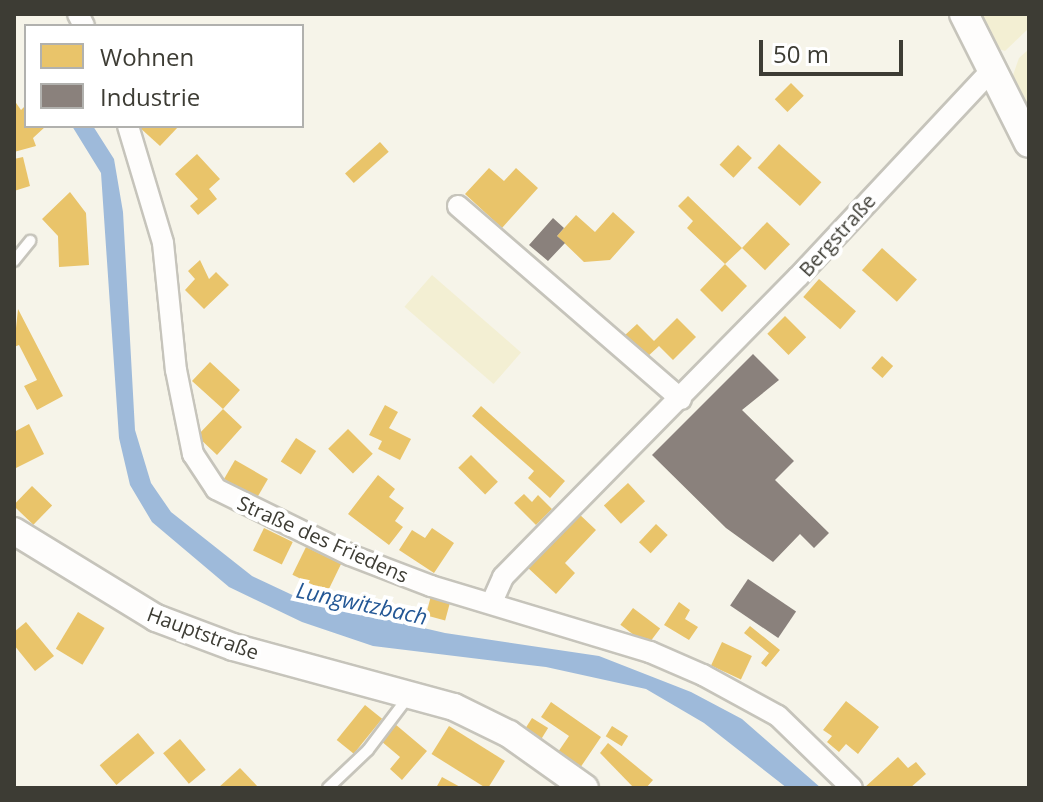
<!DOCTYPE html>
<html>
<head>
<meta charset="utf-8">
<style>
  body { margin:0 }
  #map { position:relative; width:1043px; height:802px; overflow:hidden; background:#f6f4e9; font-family:"Open Sans",sans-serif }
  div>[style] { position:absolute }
  .green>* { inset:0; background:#f3efd3; transform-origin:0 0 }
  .water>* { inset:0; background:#9ebada }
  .homes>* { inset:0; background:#e9c46a; transform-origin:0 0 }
  .industry>* { inset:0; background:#8a817c; transform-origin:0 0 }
  .roads { filter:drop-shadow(2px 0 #c6c4bb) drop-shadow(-2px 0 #c6c4bb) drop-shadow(0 2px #c6c4bb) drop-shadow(0 -2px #c6c4bb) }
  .service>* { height:10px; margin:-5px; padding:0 5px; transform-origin:5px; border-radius:5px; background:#fefdfc }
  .minor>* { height:20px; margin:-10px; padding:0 10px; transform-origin:10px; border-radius:10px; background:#fefdfc }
  .tertiary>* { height:26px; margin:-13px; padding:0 13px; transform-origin:13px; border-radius:13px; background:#fefdfc }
  .secondary>* { height:28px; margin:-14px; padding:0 14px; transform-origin:14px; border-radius:14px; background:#fefdfc }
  span { translate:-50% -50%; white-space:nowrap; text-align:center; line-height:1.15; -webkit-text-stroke:8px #fff; paint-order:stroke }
  .street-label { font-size:20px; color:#3d3c34 }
  .water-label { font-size:22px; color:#235795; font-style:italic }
  .frame { position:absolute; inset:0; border:16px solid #3d3c34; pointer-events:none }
  .legend { position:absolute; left:24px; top:24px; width:280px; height:104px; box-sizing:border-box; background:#fff; border:2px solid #b1b1ae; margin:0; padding:10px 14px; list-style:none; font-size:24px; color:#3d3c34 }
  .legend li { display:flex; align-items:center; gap:16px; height:40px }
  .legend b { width:40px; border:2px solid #b1b1ae }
  .scale { position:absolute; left:759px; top:40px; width:144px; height:36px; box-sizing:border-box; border:4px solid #3d3c34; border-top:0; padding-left:10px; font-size:24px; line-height:28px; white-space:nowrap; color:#3d3c34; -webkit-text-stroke:6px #fff; paint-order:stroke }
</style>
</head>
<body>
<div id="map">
  <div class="green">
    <div style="clip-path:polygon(978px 14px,1029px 14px,1029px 28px,1005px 51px,996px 48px)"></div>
    <div style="clip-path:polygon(1029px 49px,1029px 111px,1012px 78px,1019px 58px)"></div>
    <div style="left:432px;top:275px;width:118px;height:42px;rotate:41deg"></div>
  </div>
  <div class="water">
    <div style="clip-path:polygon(72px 126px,93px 126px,114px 159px,123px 212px,135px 430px,151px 483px,171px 512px,252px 576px,303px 600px,445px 633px,599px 656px,691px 692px,742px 719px,821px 788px,787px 788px,704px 723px,646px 689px,546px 667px,373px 646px,302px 622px,229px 587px,152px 522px,130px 485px,119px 438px,101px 173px)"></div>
  </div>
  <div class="homes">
    <div style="left:791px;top:83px;width:18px;height:23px;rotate:45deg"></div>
    <div style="clip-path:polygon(14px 100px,21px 110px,26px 105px,26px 126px,46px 126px,33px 138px,36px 146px,14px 152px)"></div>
    <div style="clip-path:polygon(138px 126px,179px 126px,160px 146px)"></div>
    <div style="left:380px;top:142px;width:13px;height:47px;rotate:48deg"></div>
    <div style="left:779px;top:144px;width:57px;height:32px;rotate:42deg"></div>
    <div style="left:738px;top:145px;width:19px;height:27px;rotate:43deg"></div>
    <div style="clip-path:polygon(197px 154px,220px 179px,209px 189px,217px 199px,198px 215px,190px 206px,198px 199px,175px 174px)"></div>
    <div style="clip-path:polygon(23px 157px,30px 186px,14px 191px,14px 159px)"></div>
    <div style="clip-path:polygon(489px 168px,504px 181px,516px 168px,538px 188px,502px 228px,465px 194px)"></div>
    <div style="clip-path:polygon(70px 192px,86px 213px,89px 265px,59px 267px,58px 236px,42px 219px)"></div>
    <div style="clip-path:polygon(688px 196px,742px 248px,725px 264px,747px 286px,722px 312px,700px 290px,725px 264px,687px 228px,693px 221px,678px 206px)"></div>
    <div style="clip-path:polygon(613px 212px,635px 232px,610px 260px,584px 262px,557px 236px,576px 215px,595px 232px)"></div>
    <div style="left:767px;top:222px;width:32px;height:36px;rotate:44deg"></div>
    <div style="left:882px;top:248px;width:47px;height:30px;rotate:42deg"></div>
    <div style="clip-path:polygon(200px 260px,209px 279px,216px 272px,229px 285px,204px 309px,185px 290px,195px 279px,188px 271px)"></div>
    <div style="left:819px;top:279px;width:49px;height:24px;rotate:41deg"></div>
    <div style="clip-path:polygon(18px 309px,63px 396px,37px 410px,24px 386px,37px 380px,19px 345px,14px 347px)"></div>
    <div style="left:785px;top:316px;width:30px;height:25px;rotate:45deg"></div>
    <div style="clip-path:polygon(677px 318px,696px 337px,673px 360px,659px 346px,646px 358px,624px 336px,637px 324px,654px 341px)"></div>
    <div style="left:882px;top:356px;width:15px;height:16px;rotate:42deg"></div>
    <div style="clip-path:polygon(210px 362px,240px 390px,223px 409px,242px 427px,217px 455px,197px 436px,223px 409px,192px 381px)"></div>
    <div style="clip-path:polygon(385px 405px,398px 412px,389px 428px,411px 439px,400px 460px,378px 449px,382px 441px,369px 435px)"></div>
    <div style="clip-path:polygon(481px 406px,565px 481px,550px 498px,528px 478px,534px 471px,472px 416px)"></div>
    <div style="clip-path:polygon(29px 424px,44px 454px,14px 469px,14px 432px)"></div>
    <div style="left:348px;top:429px;width:35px;height:28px;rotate:45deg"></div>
    <div style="left:296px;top:438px;width:24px;height:28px;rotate:33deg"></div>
    <div style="left:471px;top:455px;width:38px;height:18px;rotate:45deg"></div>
    <div style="left:235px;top:460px;width:38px;height:22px;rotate:30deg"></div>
    <div style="clip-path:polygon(378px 475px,395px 489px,389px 497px,404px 508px,395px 521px,403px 527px,389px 545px,348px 514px)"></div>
    <div style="left:628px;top:483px;width:25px;height:33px;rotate:47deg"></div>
    <div style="left:32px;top:486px;width:28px;height:27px;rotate:44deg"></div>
    <div style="clip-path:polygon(524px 494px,532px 502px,538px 495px,552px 509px,536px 525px,514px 503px)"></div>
    <div style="clip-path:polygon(578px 513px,596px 530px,565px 563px,575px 573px,556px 594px,527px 567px)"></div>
    <div style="left:656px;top:524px;width:16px;height:25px;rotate:43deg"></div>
    <div style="left:264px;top:528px;width:32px;height:25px;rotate:26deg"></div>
    <div style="clip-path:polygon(432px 528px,454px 543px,434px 573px,399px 550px,412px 530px,425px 538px)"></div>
    <div style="left:306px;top:547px;width:39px;height:31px;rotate:26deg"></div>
    <div style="left:431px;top:596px;width:20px;height:20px;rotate:15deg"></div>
    <div style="clip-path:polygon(679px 602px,690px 610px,685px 619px,698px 627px,689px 640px,664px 625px)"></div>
    <div style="left:633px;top:608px;width:34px;height:21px;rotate:37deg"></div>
    <div style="left:78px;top:612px;width:31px;height:43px;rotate:31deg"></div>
    <div style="clip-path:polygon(26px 622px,54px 656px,35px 671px,14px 645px,14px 632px)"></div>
    <div style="clip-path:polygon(750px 626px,780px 650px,766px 667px,761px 663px,769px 653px,744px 633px)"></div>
    <div style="left:722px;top:642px;width:33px;height:26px;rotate:25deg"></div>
    <div style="clip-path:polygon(846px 701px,879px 727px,858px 754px,846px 744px,839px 752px,827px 742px,832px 736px,823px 730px)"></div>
    <div style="clip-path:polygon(551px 702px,601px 737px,580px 768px,558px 752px,569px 736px,541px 717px)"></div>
    <div style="left:365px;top:705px;width:22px;height:45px;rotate:39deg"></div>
    <div style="left:532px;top:718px;width:19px;height:14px;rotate:32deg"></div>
    <div style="clip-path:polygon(395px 724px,427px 751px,402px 780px,390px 769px,400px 757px,381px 741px)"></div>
    <div style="left:449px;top:726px;width:66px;height:33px;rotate:32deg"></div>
    <div style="left:612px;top:726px;width:19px;height:12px;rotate:32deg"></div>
    <div style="left:138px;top:733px;width:26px;height:50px;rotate:50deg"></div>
    <div style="left:180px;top:739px;width:40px;height:22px;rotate:50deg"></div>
    <div style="clip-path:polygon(608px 743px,653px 780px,646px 788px,634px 788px,600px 753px)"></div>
    <div style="clip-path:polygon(898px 757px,908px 768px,916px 762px,926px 774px,910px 788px,864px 788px)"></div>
    <div style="clip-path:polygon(240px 768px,259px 788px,218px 788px)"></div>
    <div style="clip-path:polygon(442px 777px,462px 788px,436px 788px)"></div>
  </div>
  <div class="industry">
    <div style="clip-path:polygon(553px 218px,564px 228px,557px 236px,565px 243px,548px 261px,529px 245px)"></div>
    <div style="clip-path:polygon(753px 354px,779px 380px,742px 410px,794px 461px,775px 480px,829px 533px,814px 548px,800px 534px,773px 562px,726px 528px,652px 455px)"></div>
    <div style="left:748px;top:579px;width:58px;height:32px;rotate:34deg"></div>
  </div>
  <div class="roads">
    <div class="service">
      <div style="left:14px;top:261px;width:26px;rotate:-51deg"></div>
      <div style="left:328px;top:788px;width:55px;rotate:-43.5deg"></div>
      <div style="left:368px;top:750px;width:68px;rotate:-52.8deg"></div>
    </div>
    <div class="minor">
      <div style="left:78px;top:14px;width:13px;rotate:63deg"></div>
      <div style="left:128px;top:126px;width:122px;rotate:73.3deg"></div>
      <div style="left:163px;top:243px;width:128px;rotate:84.2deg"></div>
      <div style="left:176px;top:370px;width:86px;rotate:78.6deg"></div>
      <div style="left:193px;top:454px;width:42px;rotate:56.7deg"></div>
      <div style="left:216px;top:489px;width:149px;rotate:26.2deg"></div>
      <div style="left:350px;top:555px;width:87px;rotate:20.9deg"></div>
      <div style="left:431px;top:586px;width:229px;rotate:16.8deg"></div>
      <div style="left:650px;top:652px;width:58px;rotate:23.5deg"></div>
      <div style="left:703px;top:675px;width:85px;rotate:28.7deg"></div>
      <div style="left:778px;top:716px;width:103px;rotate:44.2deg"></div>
      <div style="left:458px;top:206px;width:295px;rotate:40.9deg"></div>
      <div style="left:492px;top:602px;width:27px;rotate:-66deg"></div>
      <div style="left:503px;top:577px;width:421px;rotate:-45.5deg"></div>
      <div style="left:798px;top:277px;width:284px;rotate:-46.9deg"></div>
    </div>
    <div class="tertiary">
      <div style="left:14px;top:531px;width:167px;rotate:31.5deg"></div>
      <div style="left:156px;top:618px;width:82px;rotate:20.6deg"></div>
      <div style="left:233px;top:647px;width:229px;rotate:15.2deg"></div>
      <div style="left:454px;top:707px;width:61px;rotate:26.1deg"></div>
      <div style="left:509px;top:734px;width:93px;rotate:35.4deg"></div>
    </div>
    <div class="secondary">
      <div style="left:964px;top:14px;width:144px;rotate:63.3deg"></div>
    </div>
  </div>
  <div class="street-label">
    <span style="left:837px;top:235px;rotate:-48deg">Bergstraße</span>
    <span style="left:323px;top:539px;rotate:24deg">Straße des Friedens</span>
    <span style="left:203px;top:633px;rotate:20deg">Hauptstraße</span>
  </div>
  <div class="water-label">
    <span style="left:362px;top:603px;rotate:12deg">Lungwitzbach</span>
  </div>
  <div class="frame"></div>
  <ul class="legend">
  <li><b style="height:22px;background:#e9c46a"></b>Wohnen</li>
  <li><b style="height:22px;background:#8a817c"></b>Industrie</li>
  </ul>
  <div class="scale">50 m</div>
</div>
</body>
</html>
